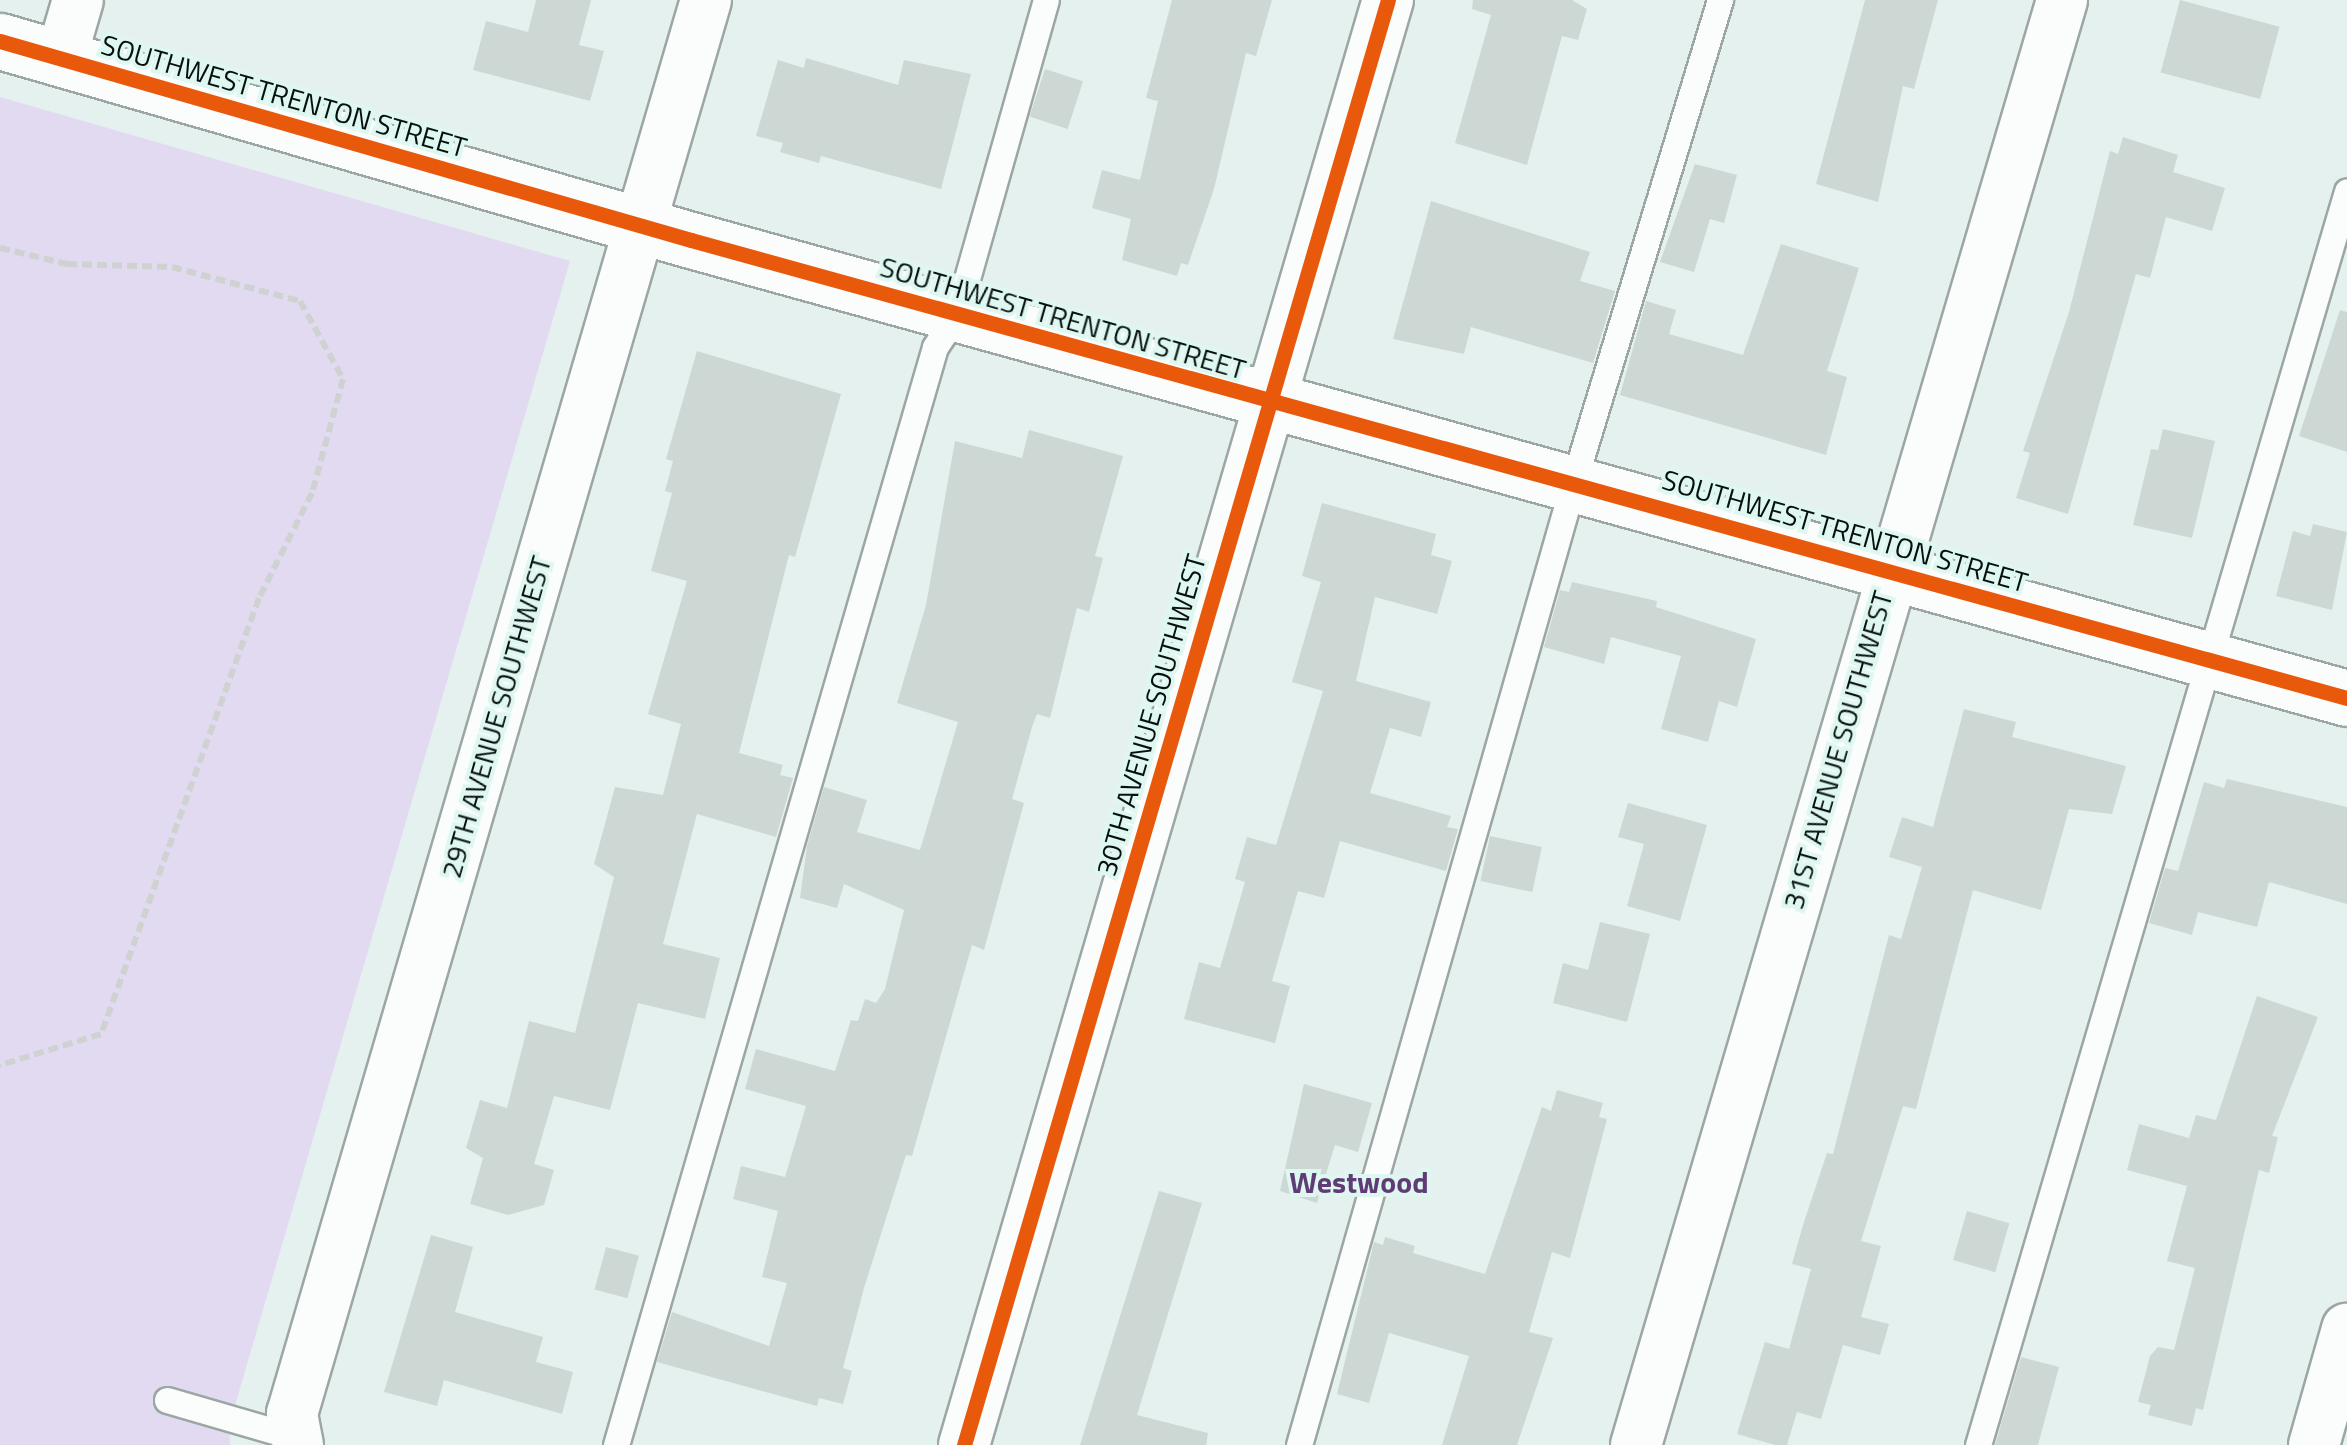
<!DOCTYPE html>
<html>
<head>
<meta charset="utf-8">
<style>
  body { margin:0 }
  #map { position:relative; width:2347px; height:1445px; overflow:hidden; background:#e5f1ee; font-family:"Titillium Web",sans-serif }
  div>[style] { position:absolute }
  .green>* { inset:0; background:#e2daf1 }
  .building>* { inset:0; background:#cdd8d5; transform-origin:0 0 }
  .path>* { height:6px; margin-top:-3px; transform-origin:0; background:repeating-linear-gradient(90deg,#ced2d1 0 10px,transparent 0 15px) }
  .roads { filter:drop-shadow(2px 0 #9ca6a3) drop-shadow(-2px 0 #9ca6a3) drop-shadow(0 2px #9ca6a3) drop-shadow(0 -2px #9ca6a3) }
  .lane>* { height:25px; margin:-12.5px; padding:0 12.5px; transform-origin:12.5px; border-radius:12.5px; background:#fbfdfc }
  .street>* { height:50px; margin:-25px; padding:0 25px; transform-origin:25px; border-radius:25px; background:#fbfdfc }
  .secondary>* { height:55px; margin:-27.5px; padding:0 27.5px; transform-origin:27.5px; border-radius:27.5px; background:#fbfdfc }
  .cycleway>* { height:15px; margin:-7.5px; padding:0 7.5px; transform-origin:7.5px; border-radius:7.5px; background:#e8590c }
  span { translate:-50% -50%; white-space:nowrap; text-align:center; line-height:1.15; -webkit-text-stroke:8px #dff7f1; paint-order:stroke }
  .street-label { font-size:28px; color:#08100e }
  .neighbourhood-label { font-size:30px; color:#5f3c76; font-weight:700 }
</style>
</head>
<body>
<div id="map">
  <div class="green">
    <div style="clip-path:polygon(0 97px,570px 261px,229px 1426px,230px 1445px,0 1445px)"></div>
  </div>
  <div class="building">
    <div style="clip-path:polygon(536px 0,591px 0,579px 45px,604px 51px,590px 101px,473px 70px,486px 21px,528px 32px)"></div>
    <div style="clip-path:polygon(1172px 0,1272px 0,1256px 56px,1246px 53px,1214px 189px,1188px 265px,1181px 263px,1177px 276px,1122px 260px,1131px 219px,1092px 208px,1102px 170px,1140px 180px,1158px 101px,1146px 98px)"></div>
    <div style="clip-path:polygon(1473px 0,1572px 0,1587px 9px,1578px 40px,1562px 36px,1527px 165px,1455px 143px,1491px 15px,1472px 9px)"></div>
    <div style="clip-path:polygon(1865px 0,1938px 0,1914px 89px,1903px 86px,1878px 202px,1816px 184px)"></div>
    <div style="left:2180px;top:0;width:103px;height:75px;rotate:15deg"></div>
    <div style="clip-path:polygon(806px 58px,898px 85px,904px 60px,971px 74px,941px 189px,821px 156px,819px 163px,780px 152px,783px 143px,756px 136px,778px 60px,804px 68px)"></div>
    <div style="left:1045px;top:69px;width:40px;height:50px;rotate:18deg"></div>
    <div style="clip-path:polygon(2123px 137px,2178px 155px,2173px 172px,2225px 188px,2212px 231px,2166px 217px,2150px 278px,2136px 274px,2068px 514px,2016px 498px,2030px 453px,2023px 451px,2069px 312px,2110px 151px,2118px 154px)"></div>
    <div style="clip-path:polygon(1695px 164px,1737px 175px,1724px 223px,1710px 219px,1694px 272px,1660px 262px)"></div>
    <div style="clip-path:polygon(1431px 201px,1590px 252px,1580px 281px,1615px 291px,1593px 363px,1471px 327px,1464px 354px,1393px 339px)"></div>
    <div style="clip-path:polygon(1781px 244px,1859px 268px,1827px 371px,1847px 377px,1826px 455px,1620px 395px,1646px 301px,1676px 310px,1669px 334px,1743px 355px)"></div>
    <div style="clip-path:polygon(2340px 310px,2347px 312px,2347px 452px,2299px 436px)"></div>
    <div style="clip-path:polygon(697px 351px,841px 394px,795px 557px,789px 555px,739px 753px,783px 765px,780px 775px,793px 778px,776px 837px,697px 814px,663px 944px,720px 958px,705px 1019px,638px 1003px,610px 1110px,554px 1096px,534px 1164px,554px 1170px,544px 1205px,508px 1215px,470px 1204px,483px 1158px,466px 1148px,480px 1100px,507px 1108px,529px 1021px,575px 1033px,614px 877px,594px 864px,615px 787px,663px 795px,681px 724px,648px 714px,687px 581px,651px 571px,672px 493px,665px 491px,673px 461px,666px 459px)"></div>
    <div style="clip-path:polygon(2163px 429px,2215px 441px,2192px 538px,2133px 525px,2151px 449px,2158px 450px)"></div>
    <div style="clip-path:polygon(1029px 430px,1123px 456px,1095px 556px,1103px 558px,1089px 612px,1077px 608px,1050px 718px,1037px 714px,1032px 727px,1012px 799px,1024px 803px,984px 950px,972px 945px,912px 1156px,906px 1155px,864px 1288px,843px 1368px,852px 1371px,843px 1404px,819px 1398px,817px 1406px,657px 1362px,672px 1312px,769px 1346px,787px 1283px,762px 1277px,778px 1211px,733px 1199px,741px 1166px,785px 1177px,806px 1106px,745px 1089px,756px 1049px,835px 1071px,851px 1020px,858px 1021px,865px 999px,876px 1003px,885px 989px,904px 910px,844px 884px,837px 908px,800px 898px,807px 846px,824px 787px,867px 800px,857px 832px,920px 850px,958px 722px,897px 703px,926px 605px,955px 441px,1022px 458px)"></div>
    <div style="clip-path:polygon(1322px 503px,1436px 534px,1431px 555px,1452px 561px,1437px 614px,1375px 597px,1356px 681px,1431px 702px,1421px 737px,1390px 728px,1370px 793px,1451px 816px,1447px 827px,1458px 829px,1446px 871px,1340px 841px,1324px 898px,1298px 891px,1272px 981px,1290px 986px,1275px 1043px,1184px 1019px,1199px 962px,1220px 968px,1245px 882px,1235px 879px,1247px 837px,1276px 845px,1323px 691px,1292px 682px,1321px 582px,1302px 576px)"></div>
    <div style="clip-path:polygon(2313px 524px,2347px 532px,2332px 610px,2276px 596px,2293px 531px,2310px 536px)"></div>
    <div style="clip-path:polygon(1572px 582px,1657px 601px,1656px 607px,1756px 639px,1737px 707px,1719px 701px,1708px 742px,1661px 729px,1681px 656px,1611px 637px,1604px 664px,1544px 647px,1560px 590px,1569px 592px)"></div>
    <div style="clip-path:polygon(1964px 709px,2016px 722px,2012px 737px,2126px 766px,2112px 814px,2069px 809px,2041px 910px,1973px 890px,1916px 1109px,1903px 1106px,1861px 1241px,1881px 1246px,1861px 1317px,1889px 1324px,1880px 1355px,1843px 1345px,1821px 1419px,1797px 1412px,1787px 1445px,1775px 1445px,1737px 1434px,1765px 1342px,1789px 1349px,1811px 1269px,1792px 1264px,1803px 1225px,1827px 1153px,1833px 1154px,1889px 935px,1901px 939px,1922px 867px,1889px 857px,1902px 817px,1933px 827px)"></div>
    <div style="clip-path:polygon(2227px 779px,2347px 807px,2347px 904px,2269px 882px,2257px 927px,2198px 912px,2192px 935px,2149px 923px,2165px 868px,2178px 871px,2204px 782px,2224px 788px)"></div>
    <div style="clip-path:polygon(1628px 803px,1707px 825px,1680px 921px,1627px 906px,1644px 844px,1618px 837px)"></div>
    <div style="left:1490px;top:836px;width:53px;height:46px;rotate:12deg"></div>
    <div style="clip-path:polygon(1600px 922px,1650px 934px,1627px 1022px,1553px 1003px,1563px 963px,1588px 970px)"></div>
    <div style="clip-path:polygon(2257px 996px,2318px 1017px,2272px 1136px,2278px 1137px,2269px 1173px,2259px 1170px,2203px 1410px,2196px 1408px,2192px 1426px,2148px 1415px,2151px 1405px,2138px 1402px,2150px 1356px,2158px 1347px,2174px 1350px,2195px 1268px,2167px 1261px,2187px 1186px,2127px 1170px,2139px 1124px,2189px 1138px,2196px 1115px,2216px 1120px)"></div>
    <div style="clip-path:polygon(1304px 1084px,1372px 1103px,1358px 1152px,1335px 1145px,1317px 1203px,1280px 1191px)"></div>
    <div style="clip-path:polygon(1557px 1090px,1603px 1103px,1599px 1117px,1607px 1119px,1570px 1258px,1552px 1252px,1529px 1332px,1553px 1338px,1517px 1445px,1442px 1445px,1469px 1356px,1389px 1333px,1369px 1403px,1337px 1394px,1374px 1242px,1383px 1245px,1385px 1237px,1415px 1246px,1413px 1253px,1485px 1274px,1542px 1107px,1551px 1111px)"></div>
    <div style="clip-path:polygon(1159px 1191px,1202px 1203px,1137px 1415px,1208px 1433px,1206px 1445px,1080px 1445px)"></div>
    <div style="left:1967px;top:1211px;width:44px;height:51px;rotate:16deg"></div>
    <div style="clip-path:polygon(431px 1235px,473px 1247px,455px 1312px,543px 1337px,536px 1362px,573px 1372px,562px 1414px,444px 1380px,437px 1406px,384px 1392px)"></div>
    <div style="left:606px;top:1247px;width:34px;height:44px;rotate:15deg"></div>
    <div style="clip-path:polygon(2021px 1357px,2059px 1367px,2038px 1445px,1995px 1445px)"></div>
  </div>
  <div class="path">
    <div style="left:0;top:248px;width:69px;rotate:13.4deg"></div>
    <div style="left:67px;top:264px;width:105px;rotate:1.6deg"></div>
    <div style="left:172px;top:267px;width:132px;rotate:14.9deg"></div>
    <div style="left:300px;top:301px;width:89px;rotate:61.1deg"></div>
    <div style="left:343px;top:379px;width:118px;rotate:105.2deg"></div>
    <div style="left:312px;top:493px;width:118px;rotate:116.8deg"></div>
    <div style="left:259px;top:598px;width:464px;rotate:109.9deg"></div>
    <div style="left:101px;top:1034px;width:106px;rotate:162.9deg"></div>
  </div>
  <div class="roads">
    <div class="lane">
      <div style="left:167px;top:1400px;width:129px;rotate:16.2deg"></div>
      <div style="left:616px;top:1445px;width:1143px;rotate:-73.8deg"></div>
      <div style="left:935px;top:347px;width:40px;rotate:-56deg"></div>
      <div style="left:957px;top:314px;width:326px;rotate:-74.2deg"></div>
      <div style="left:1299px;top:1445px;width:1002px;rotate:-74.08deg"></div>
      <div style="left:1574px;top:481px;width:503px;rotate:-73.12deg"></div>
      <div style="left:1978px;top:1445px;width:1307px;rotate:-73.6deg"></div>
    </div>
    <div class="street">
      <div style="left:61px;top:58px;width:60px;rotate:-73.7deg"></div>
      <div style="left:298px;top:1445px;width:32px;rotate:-101deg"></div>
      <div style="left:292px;top:1414px;width:1473px;rotate:-73.68deg"></div>
      <div style="left:964px;top:1445px;width:1506px;rotate:-73.65deg"></div>
      <div style="left:1636px;top:1445px;width:1506px;rotate:-73.57deg"></div>
      <div style="left:2314px;top:1445px;width:121px;rotate:-74.1deg"></div>
    </div>
    <div class="secondary">
      <div style="left:0;top:41px;width:719px;rotate:16.07deg"></div>
      <div style="left:691px;top:240px;width:1718px;rotate:15.46deg"></div>
    </div>
  </div>
  <div class="cycleway">
    <div style="left:0;top:41px;width:719px;rotate:16.07deg"></div>
    <div style="left:691px;top:240px;width:1718px;rotate:15.46deg"></div>
    <div style="left:964px;top:1445px;width:1506px;rotate:-73.65deg"></div>
  </div>
  <div class="street-label">
    <span style="left:284px;top:96px;rotate:16deg">SOUTHWEST TRENTON STREET</span>
    <span style="left:1063px;top:318px;rotate:16deg">SOUTHWEST TRENTON STREET</span>
    <span style="left:1845px;top:531px;rotate:16deg">SOUTHWEST TRENTON STREET</span>
    <span style="left:1151px;top:715px;rotate:-74deg">30TH AVENUE SOUTHWEST</span>
    <span style="left:496px;top:717px;rotate:-74deg">29TH AVENUE SOUTHWEST</span>
    <span style="left:1838px;top:750px;rotate:-74deg">31ST AVENUE SOUTHWEST</span>
  </div>
  <div class="neighbourhood-label">
    <span style="left:1359px;top:1182px">Westwood</span>
  </div>
</div>
</body>
</html>
